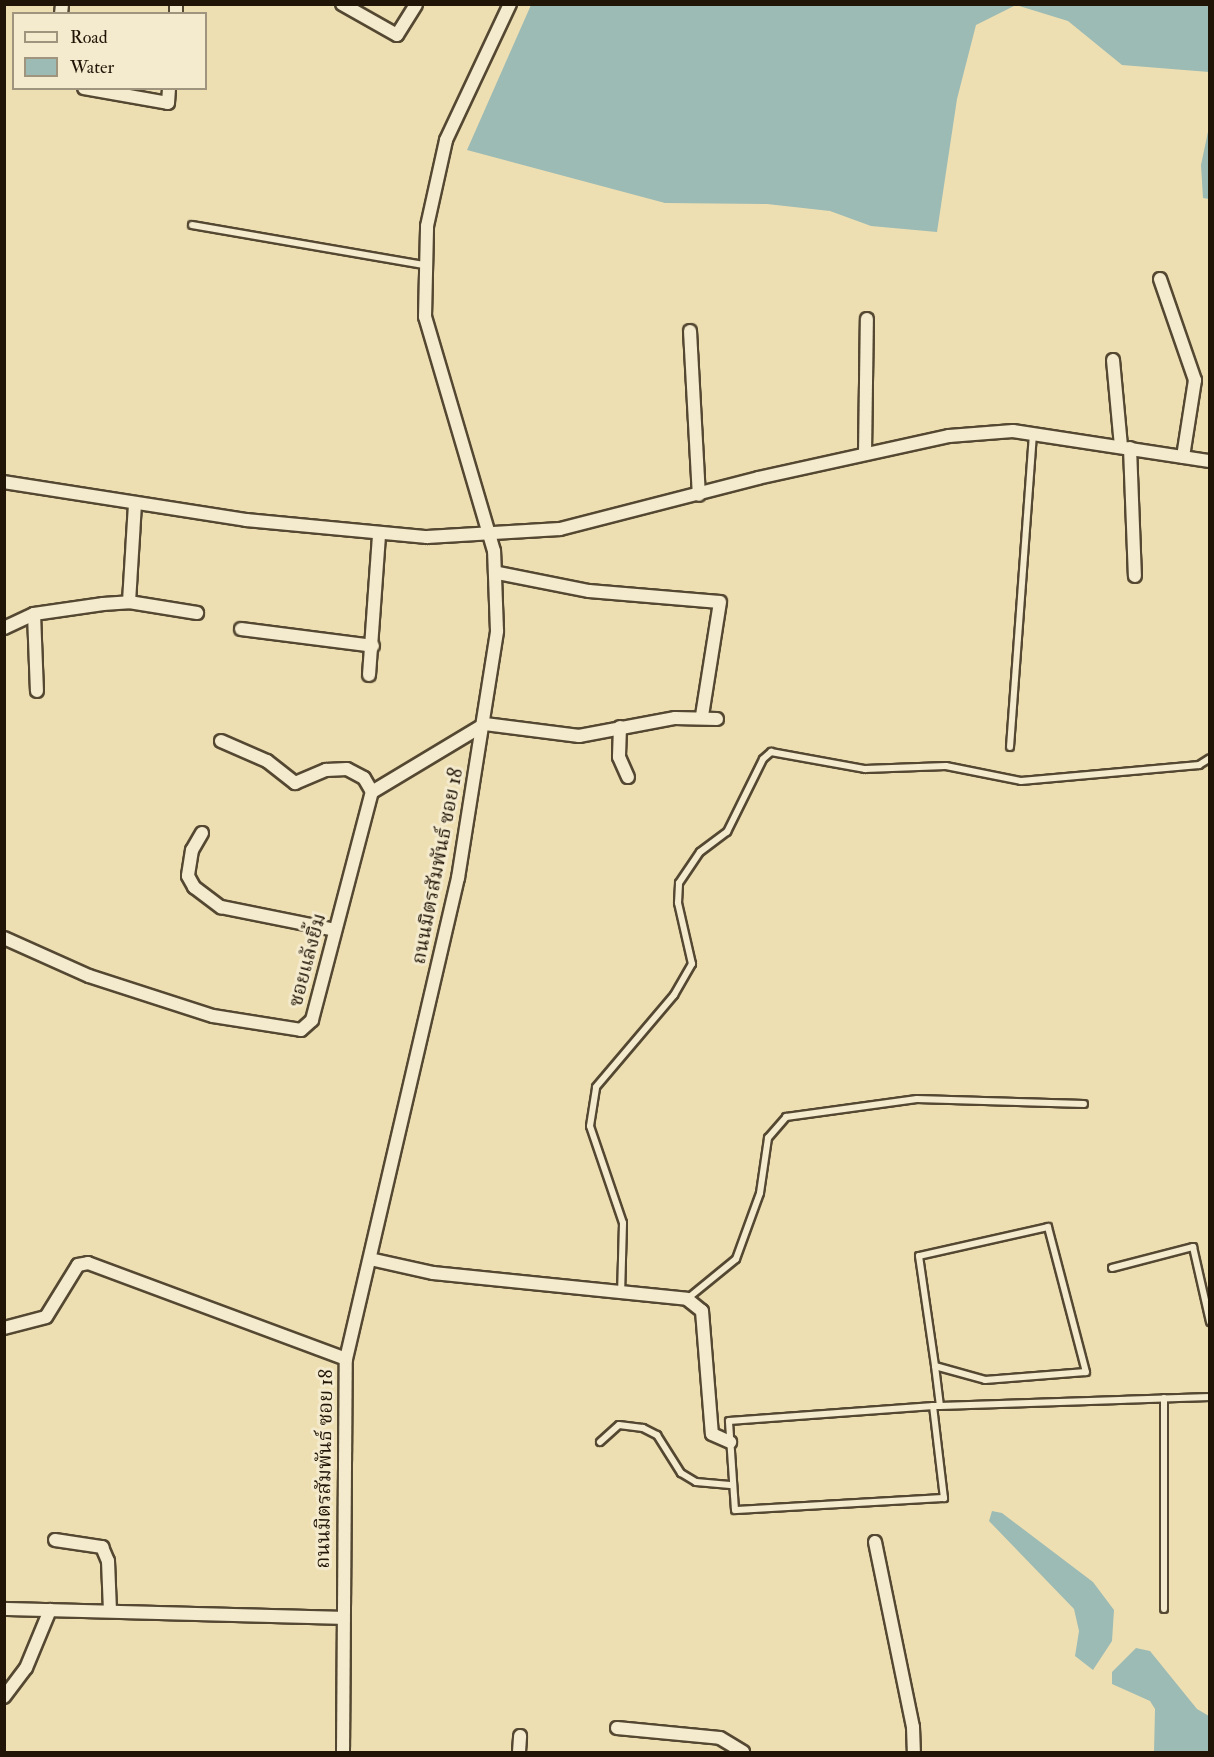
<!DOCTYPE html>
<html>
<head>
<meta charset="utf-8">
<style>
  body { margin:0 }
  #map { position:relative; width:1214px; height:1757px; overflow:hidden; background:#eedfb2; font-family:"IM FELL Double Pica","Noto Serif Thai",serif }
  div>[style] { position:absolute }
  .water>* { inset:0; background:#9cbbb5 }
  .roads { filter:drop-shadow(2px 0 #544832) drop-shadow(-2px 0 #544832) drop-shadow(0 2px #544832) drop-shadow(0 -2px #544832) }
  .lane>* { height:6px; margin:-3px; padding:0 3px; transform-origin:3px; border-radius:3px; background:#f4eacd }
  .street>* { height:12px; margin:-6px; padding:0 6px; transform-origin:6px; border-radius:6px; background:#f4eacd }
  span { translate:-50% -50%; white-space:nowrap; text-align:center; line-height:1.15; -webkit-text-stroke:6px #f4eacd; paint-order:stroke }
  .street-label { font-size:20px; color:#201507 }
  .frame { position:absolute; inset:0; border:6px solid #201507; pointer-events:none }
  .legend { position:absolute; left:12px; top:12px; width:195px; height:78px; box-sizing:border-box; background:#f4eacd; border:2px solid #9f957e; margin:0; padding:8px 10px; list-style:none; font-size:18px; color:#201507 }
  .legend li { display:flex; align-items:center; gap:12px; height:30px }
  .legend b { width:30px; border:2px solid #9f957e }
</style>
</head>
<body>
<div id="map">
  <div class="water">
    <div style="clip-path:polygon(531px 5px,1209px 5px,1209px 72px,1122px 65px,1068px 21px,1016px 5px,976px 25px,957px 99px,937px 232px,871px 226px,830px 211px,767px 204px,665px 203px,467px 150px)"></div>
    <div style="clip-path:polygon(1209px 127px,1209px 199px,1203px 198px,1201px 165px)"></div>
    <div style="clip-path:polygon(992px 1511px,1002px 1513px,1093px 1582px,1114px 1610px,1112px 1641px,1093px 1670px,1075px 1656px,1079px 1631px,1074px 1609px,989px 1521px)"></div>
    <div style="clip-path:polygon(1136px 1648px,1150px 1651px,1197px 1709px,1209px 1716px,1209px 1752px,1154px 1752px,1155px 1709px,1150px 1701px,1112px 1684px,1112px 1672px)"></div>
  </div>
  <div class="roads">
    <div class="lane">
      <div style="left:192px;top:225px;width:235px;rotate:9.8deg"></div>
      <div style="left:1010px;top:747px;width:313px;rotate:-85.8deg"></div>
      <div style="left:1112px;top:1268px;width:84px;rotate:-14.5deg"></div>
      <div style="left:1193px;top:1247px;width:77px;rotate:77.2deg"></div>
      <div style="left:621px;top:1295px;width:72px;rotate:-88.4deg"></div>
      <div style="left:623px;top:1223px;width:102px;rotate:-108.8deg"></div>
      <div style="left:590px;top:1126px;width:39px;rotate:-81deg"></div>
      <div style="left:596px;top:1087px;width:121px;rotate:-49.7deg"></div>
      <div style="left:674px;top:995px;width:36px;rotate:-60deg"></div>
      <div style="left:692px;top:964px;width:63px;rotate:-102.9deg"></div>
      <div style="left:678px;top:903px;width:20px;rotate:-87deg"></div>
      <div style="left:679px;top:883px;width:37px;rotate:-56deg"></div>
      <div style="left:700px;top:852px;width:34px;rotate:-37deg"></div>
      <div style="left:727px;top:832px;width:81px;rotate:-63.7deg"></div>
      <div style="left:763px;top:759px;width:11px;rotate:-41deg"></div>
      <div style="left:771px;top:752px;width:96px;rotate:10.3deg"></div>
      <div style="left:865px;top:769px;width:81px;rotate:-2.1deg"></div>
      <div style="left:946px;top:766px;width:76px;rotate:11.3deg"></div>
      <div style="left:1021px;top:781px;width:179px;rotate:-5.1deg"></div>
      <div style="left:1199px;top:765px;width:13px;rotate:-32deg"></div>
      <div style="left:687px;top:1299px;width:63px;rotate:-39.2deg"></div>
      <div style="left:736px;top:1259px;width:70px;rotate:-70deg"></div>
      <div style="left:760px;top:1193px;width:56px;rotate:-81.7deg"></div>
      <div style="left:768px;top:1138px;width:28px;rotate:-49deg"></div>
      <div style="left:786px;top:1117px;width:132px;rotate:-7.8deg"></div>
      <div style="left:917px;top:1099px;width:167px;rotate:1.7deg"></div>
      <div style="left:935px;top:1366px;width:52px;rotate:15.6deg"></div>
      <div style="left:985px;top:1380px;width:101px;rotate:-4.5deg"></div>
      <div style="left:1086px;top:1372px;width:150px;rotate:-104.7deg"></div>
      <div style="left:1048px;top:1227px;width:132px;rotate:167.3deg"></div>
      <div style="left:919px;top:1256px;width:111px;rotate:81.7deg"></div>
      <div style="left:935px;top:1366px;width:40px;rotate:82.9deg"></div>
      <div style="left:933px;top:1406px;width:93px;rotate:83.2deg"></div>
      <div style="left:944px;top:1498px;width:209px;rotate:176.7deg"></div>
      <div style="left:735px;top:1510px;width:89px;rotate:-93.9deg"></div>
      <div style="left:729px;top:1421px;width:205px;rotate:-4.2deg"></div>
      <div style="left:933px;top:1406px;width:7px"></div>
      <div style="left:940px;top:1406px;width:270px;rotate:-1.9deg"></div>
      <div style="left:600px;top:1442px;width:25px;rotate:-42deg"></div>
      <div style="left:619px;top:1425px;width:24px;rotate:7deg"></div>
      <div style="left:643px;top:1428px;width:16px;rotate:27deg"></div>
      <div style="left:657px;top:1435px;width:45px;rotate:57.7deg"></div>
      <div style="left:681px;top:1473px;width:17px;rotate:31deg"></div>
      <div style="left:696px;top:1482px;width:37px;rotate:5deg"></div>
      <div style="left:1164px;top:1609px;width:211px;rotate:-90deg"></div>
    </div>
    <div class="street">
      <div style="left:342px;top:4px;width:63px;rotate:29.4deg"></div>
      <div style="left:397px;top:35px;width:36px;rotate:-58deg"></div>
      <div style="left:61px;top:14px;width:10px;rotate:-84deg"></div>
      <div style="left:176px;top:14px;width:10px;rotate:-90deg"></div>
      <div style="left:84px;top:88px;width:85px;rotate:10.1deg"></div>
      <div style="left:168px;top:103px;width:15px;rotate:-86deg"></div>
      <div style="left:1160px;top:279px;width:107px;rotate:70.9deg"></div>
      <div style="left:1195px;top:380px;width:78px;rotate:98.9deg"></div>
      <div style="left:690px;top:331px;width:164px;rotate:86.9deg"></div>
      <div style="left:1113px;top:360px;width:87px;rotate:84.7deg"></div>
      <div style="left:1130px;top:448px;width:128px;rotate:87.8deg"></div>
      <div style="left:865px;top:454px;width:135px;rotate:-89.2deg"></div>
      <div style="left:4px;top:482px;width:245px;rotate:8.9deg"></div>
      <div style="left:246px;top:520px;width:182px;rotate:5.4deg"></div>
      <div style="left:427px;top:537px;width:133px;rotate:-3.4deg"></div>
      <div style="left:560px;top:529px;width:204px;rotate:-14.4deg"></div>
      <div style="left:758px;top:478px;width:196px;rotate:-12.4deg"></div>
      <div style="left:949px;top:436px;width:64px;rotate:-4.5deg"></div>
      <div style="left:1013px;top:431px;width:199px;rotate:8.7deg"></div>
      <div style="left:498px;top:573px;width:93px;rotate:11.2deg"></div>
      <div style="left:589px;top:591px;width:131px;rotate:4.8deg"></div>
      <div style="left:720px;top:602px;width:115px;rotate:99deg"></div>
      <div style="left:129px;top:602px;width:98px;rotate:-86.5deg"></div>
      <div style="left:34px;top:614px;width:77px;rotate:87.8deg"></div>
      <div style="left:4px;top:628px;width:33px;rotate:-25deg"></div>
      <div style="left:34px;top:614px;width:70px;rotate:-8.2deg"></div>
      <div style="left:103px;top:604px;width:26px;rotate:-4deg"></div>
      <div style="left:129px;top:602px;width:69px;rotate:9.2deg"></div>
      <div style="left:241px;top:629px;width:133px;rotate:7.3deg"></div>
      <div style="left:369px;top:675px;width:141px;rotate:-85.9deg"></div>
      <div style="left:620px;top:727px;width:30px;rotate:92deg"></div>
      <div style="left:619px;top:757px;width:22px;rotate:66deg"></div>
      <div style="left:221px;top:741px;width:50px;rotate:23.5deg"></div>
      <div style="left:267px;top:761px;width:36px;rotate:38deg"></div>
      <div style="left:295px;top:783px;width:34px;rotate:-23deg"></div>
      <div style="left:326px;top:770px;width:21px;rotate:-3deg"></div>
      <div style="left:347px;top:769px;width:19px;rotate:28deg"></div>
      <div style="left:364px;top:778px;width:16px;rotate:60deg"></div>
      <div style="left:202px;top:833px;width:20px;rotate:120deg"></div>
      <div style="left:192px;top:850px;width:26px;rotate:99deg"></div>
      <div style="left:188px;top:876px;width:13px;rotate:61deg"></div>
      <div style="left:194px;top:887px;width:34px;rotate:37deg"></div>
      <div style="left:221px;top:907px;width:116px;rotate:11.4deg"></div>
      <div style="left:4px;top:938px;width:93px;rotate:24.1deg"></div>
      <div style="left:89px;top:976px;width:130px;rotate:17.9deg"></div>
      <div style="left:213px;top:1016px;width:89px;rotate:9deg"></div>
      <div style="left:301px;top:1030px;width:15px;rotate:-42deg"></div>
      <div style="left:312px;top:1020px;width:236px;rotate:-75.3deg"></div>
      <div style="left:372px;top:792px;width:132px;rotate:-31deg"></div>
      <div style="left:485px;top:724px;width:95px;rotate:7.3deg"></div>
      <div style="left:579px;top:736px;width:98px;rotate:-10.6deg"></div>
      <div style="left:675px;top:718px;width:42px;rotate:1.4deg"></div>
      <div style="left:370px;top:1259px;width:65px;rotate:12.5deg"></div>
      <div style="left:433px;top:1273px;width:255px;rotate:5.8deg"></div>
      <div style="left:687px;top:1299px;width:19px;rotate:39deg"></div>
      <div style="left:702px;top:1311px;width:123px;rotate:85.4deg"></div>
      <div style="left:712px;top:1434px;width:20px;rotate:24deg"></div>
      <div style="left:4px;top:1328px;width:43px;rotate:-14.7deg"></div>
      <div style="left:46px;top:1317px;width:61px;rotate:-58.4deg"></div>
      <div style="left:78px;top:1265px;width:10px;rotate:-11deg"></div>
      <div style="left:88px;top:1263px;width:275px;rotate:20.4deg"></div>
      <div style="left:55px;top:1540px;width:48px;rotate:8.5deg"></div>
      <div style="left:102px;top:1547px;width:15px;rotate:67deg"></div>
      <div style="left:108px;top:1561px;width:50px;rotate:87.7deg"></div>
      <div style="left:875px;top:1542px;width:189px;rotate:78.4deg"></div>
      <div style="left:913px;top:1727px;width:25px;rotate:88deg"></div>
      <div style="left:4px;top:1609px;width:337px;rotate:1.5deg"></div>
      <div style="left:4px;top:1697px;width:36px;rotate:-53deg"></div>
      <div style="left:26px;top:1668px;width:63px;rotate:-67.5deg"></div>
      <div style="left:617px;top:1728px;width:103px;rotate:5.5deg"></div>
      <div style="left:720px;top:1738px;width:27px;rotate:31deg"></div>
      <div style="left:343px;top:1752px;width:393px;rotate:-89.6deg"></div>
      <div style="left:346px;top:1359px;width:494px;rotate:-76.9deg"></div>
      <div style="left:458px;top:878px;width:250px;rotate:-81deg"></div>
      <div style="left:497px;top:631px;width:80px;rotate:-92.1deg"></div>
      <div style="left:494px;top:551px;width:244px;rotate:-106.4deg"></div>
      <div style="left:425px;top:317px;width:91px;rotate:-88.7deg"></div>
      <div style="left:427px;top:226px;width:88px;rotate:-77.5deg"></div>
      <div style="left:446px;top:140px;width:150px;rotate:-64.8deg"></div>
      <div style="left:519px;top:1752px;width:16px;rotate:-86deg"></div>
    </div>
  </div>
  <div class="street-label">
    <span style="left:437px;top:866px;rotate:-79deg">ถนนมิตรสัมพันธ์ ซอย 18</span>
    <span style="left:307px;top:960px;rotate:-75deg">ซอยแล้งยิ้ม</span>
    <span style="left:324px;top:1469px;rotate:-89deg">ถนนมิตรสัมพันธ์ ซอย 18</span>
  </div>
  <div class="frame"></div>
  <ul class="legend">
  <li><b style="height:8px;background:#f4eacd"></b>Road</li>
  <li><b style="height:16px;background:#9cbbb5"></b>Water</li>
  </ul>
</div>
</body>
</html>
